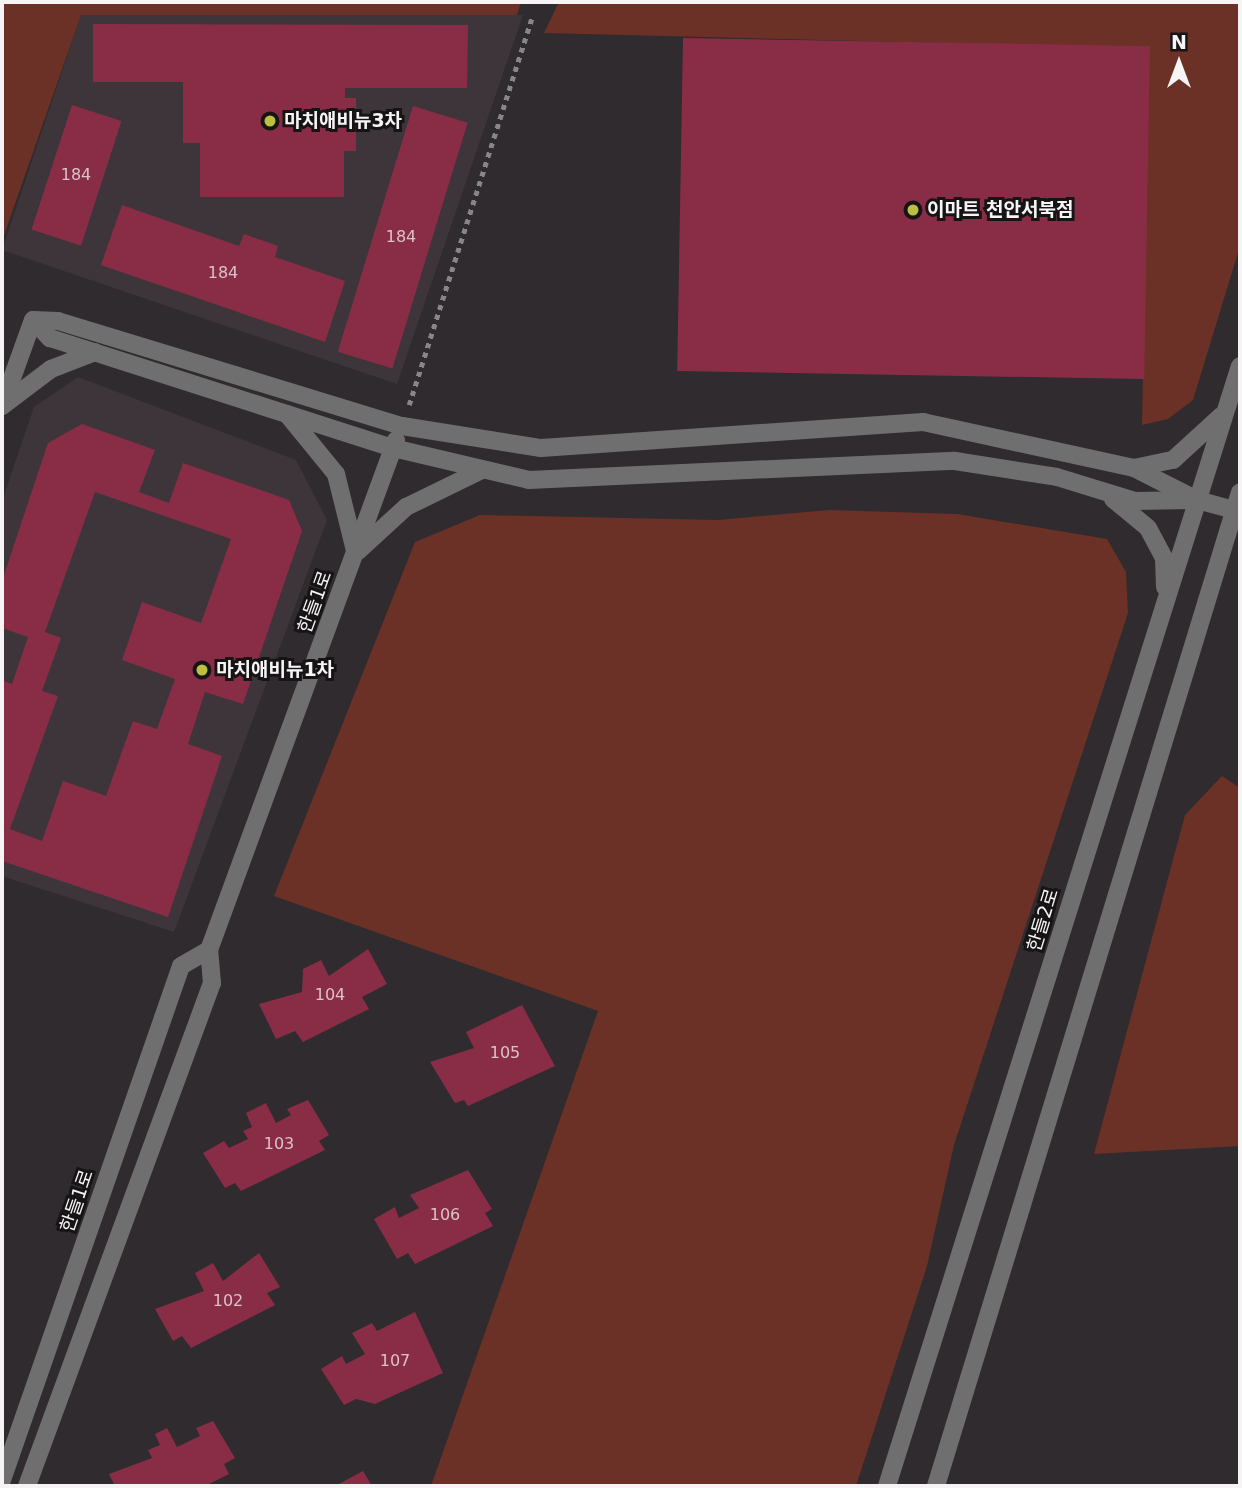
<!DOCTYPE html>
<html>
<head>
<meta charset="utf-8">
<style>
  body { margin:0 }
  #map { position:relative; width:1242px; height:1488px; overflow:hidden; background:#2f2b2e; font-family:"DejaVu Sans","Noto Sans KR",sans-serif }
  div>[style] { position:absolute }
  .built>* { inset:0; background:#3e353b }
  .green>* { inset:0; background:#6c3126 }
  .building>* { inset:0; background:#892d47; transform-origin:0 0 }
  .path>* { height:4.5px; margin-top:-2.25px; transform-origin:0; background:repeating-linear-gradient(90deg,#898688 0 5px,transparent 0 10px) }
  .minor>* { height:18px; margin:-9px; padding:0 9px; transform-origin:9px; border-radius:9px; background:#706f70 }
  .dots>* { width:19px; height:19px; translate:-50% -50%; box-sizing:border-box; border:4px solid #161415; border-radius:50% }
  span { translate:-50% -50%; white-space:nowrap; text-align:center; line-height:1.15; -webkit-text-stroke:6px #161415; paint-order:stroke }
  .number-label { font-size:16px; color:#dbc2ca }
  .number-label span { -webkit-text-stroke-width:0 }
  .poi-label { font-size:19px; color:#f6f4f5; font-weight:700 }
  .left { translate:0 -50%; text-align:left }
  .street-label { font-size:19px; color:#f6f4f5 }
  .frame { position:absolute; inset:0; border:4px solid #f6f4f5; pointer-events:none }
  .north { position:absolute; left:1144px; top:28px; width:70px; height:70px; -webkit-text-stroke:5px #161415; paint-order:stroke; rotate:0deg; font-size:19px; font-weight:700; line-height:28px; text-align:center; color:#f6f4f5 }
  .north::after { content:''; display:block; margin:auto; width:24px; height:32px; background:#f6f4f5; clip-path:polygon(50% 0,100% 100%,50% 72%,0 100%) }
</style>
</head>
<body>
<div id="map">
  <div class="built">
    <div style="clip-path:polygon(81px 15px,523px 15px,397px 384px,2px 250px)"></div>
    <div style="clip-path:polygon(78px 377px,296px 460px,327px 520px,174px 932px,2px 876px,2px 501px,34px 407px)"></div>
  </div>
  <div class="green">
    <div style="clip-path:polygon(2px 2px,521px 2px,517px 15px,81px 15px,2px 241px)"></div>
    <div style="clip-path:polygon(559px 2px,1240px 2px,1240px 246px,1193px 400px,1168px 419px,1142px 425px,1149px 48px,544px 33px)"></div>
    <div style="clip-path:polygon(829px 510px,957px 514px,1107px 539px,1126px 572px,1128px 613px,954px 1145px,927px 1266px,856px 1486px,431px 1486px,598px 1011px,274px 896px,415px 542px,480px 515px,718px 520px)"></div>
    <div style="clip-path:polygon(1222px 776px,1240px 788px,1240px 1146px,1094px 1154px,1185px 815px)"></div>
  </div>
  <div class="building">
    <div style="clip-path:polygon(93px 24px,468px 25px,467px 88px,345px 88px,345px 98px,356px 98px,356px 151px,344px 151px,344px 197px,200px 197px,200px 143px,183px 143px,183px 82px,93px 82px)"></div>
    <div style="left:683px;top:38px;width:467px;height:333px;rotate:1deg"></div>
    <div style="left:72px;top:105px;width:52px;height:131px;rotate:18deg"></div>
    <div style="left:413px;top:106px;width:57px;height:257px;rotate:17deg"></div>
    <div style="clip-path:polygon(122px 205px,239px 246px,244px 234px,278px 246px,275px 257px,345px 281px,325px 342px,101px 265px)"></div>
    <div style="clip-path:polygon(evenodd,82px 424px,155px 450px,139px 492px,169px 503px,183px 463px,289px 500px,302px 531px,243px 704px,205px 692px,188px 744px,222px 756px,168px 917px,2px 861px,2px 680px,12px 684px,28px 637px,2px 628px,2px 581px,48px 443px,82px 424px,95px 492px,231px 539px,201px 623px,142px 602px,122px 660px,175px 679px,157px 729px,133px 721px,106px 796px,63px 781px,42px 841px,10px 829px,58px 696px,42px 691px,61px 638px,45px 632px,95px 492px)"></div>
    <div style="clip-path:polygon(368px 949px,387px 984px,362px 997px,369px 1009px,303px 1042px,295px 1031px,276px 1039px,259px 1004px,302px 992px,303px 969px,321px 960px,329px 976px)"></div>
    <div style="clip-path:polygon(522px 1005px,555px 1066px,468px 1106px,464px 1100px,455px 1103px,430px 1062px,474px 1048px,466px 1032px)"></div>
    <div style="clip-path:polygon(308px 1100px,329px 1135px,319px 1141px,325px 1150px,241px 1191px,235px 1183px,225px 1188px,203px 1153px,224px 1141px,229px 1148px,248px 1139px,243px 1131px,252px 1127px,246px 1113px,266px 1103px,276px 1123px,291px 1115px,287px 1109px)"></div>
    <div style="clip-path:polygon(468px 1170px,492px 1209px,485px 1213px,493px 1226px,415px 1264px,408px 1253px,397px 1259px,374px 1219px,395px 1207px,399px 1218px,419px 1208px,410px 1195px)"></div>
    <div style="clip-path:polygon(259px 1253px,280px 1287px,267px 1293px,275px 1305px,191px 1348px,182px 1336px,173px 1341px,155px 1309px,204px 1291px,195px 1273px,213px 1263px,223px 1281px)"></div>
    <div style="clip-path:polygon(415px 1312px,443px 1373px,375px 1404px,356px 1399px,344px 1405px,321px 1369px,342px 1356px,346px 1364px,365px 1354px,352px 1333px,372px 1323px,377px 1331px)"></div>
    <div style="clip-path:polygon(213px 1421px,235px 1458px,224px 1464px,229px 1474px,205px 1486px,115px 1486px,109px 1474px,152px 1458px,148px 1450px,160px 1445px,155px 1434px,167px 1428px,177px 1447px,200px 1436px,196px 1428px)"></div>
    <div style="clip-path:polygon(363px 1471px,372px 1486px,335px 1486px)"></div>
  </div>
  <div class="path">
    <div style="left:409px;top:405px;width:407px;rotate:-72.4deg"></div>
  </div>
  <div class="minor">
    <div style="left:33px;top:320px;width:25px;rotate:2deg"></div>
    <div style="left:58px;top:321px;width:360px;rotate:17deg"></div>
    <div style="left:402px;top:426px;width:141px;rotate:9deg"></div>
    <div style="left:541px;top:448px;width:383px;rotate:-3.9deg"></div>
    <div style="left:923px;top:422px;width:216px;rotate:12.3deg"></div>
    <div style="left:1134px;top:468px;width:71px;rotate:26.9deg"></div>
    <div style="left:1197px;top:500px;width:39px;rotate:15deg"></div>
    <div style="left:33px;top:320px;width:25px;rotate:47deg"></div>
    <div style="left:50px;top:338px;width:360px;rotate:17.8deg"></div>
    <div style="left:393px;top:448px;width:140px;rotate:13.2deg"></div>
    <div style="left:529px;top:480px;width:426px;rotate:-2.6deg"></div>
    <div style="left:955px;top:461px;width:103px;rotate:8.9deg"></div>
    <div style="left:1057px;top:477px;width:82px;rotate:17.1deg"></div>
    <div style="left:1135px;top:501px;width:57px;rotate:-1deg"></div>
    <div style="left:2px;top:406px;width:61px;rotate:-37.1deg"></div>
    <div style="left:51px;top:369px;width:47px;rotate:-21.1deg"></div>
    <div style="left:2px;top:406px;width:91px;rotate:-70.2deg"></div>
    <div style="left:287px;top:414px;width:77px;rotate:50.8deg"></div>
    <div style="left:336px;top:474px;width:79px;rotate:76.1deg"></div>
    <div style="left:1134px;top:468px;width:40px;rotate:-12deg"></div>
    <div style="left:1173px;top:460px;width:65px;rotate:-42.5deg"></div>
    <div style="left:1113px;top:499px;width:45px;rotate:39.6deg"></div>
    <div style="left:1148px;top:528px;width:34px;rotate:62deg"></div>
    <div style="left:1164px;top:558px;width:29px;rotate:88deg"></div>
    <div style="left:358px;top:551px;width:65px;rotate:-42.5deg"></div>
    <div style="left:406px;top:507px;width:85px;rotate:-26deg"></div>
    <div style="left:2px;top:1480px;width:544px;rotate:-70.8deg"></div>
    <div style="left:181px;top:966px;width:32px;rotate:-30deg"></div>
    <div style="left:27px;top:1486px;width:536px;rotate:-69.81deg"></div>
    <div style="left:212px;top:983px;width:33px;rotate:-95deg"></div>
    <div style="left:209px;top:950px;width:543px;rotate:-69.86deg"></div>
    <div style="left:887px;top:1486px;width:1174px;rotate:-72.51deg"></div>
    <div style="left:936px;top:1486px;width:1039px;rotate:-72.99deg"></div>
  </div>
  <div class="dots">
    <div style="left:270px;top:121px;background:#bdbf43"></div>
    <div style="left:913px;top:210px;background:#bdbf43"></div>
    <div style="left:202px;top:670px;background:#bdbf43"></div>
  </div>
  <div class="number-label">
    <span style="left:76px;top:175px">184</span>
    <span style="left:401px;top:237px">184</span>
    <span style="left:223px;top:273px">184</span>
    <span style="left:330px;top:995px">104</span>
    <span style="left:505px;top:1053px">105</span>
    <span style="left:279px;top:1144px">103</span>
    <span style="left:445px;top:1215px">106</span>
    <span style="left:228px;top:1301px">102</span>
    <span style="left:395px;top:1361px">107</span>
  </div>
  <div class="poi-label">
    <span class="left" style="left:284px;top:121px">마치애비뉴3차</span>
    <span class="left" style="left:927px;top:210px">이마트 천안서북점</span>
    <span class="left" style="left:216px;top:670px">마치애비뉴1차</span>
  </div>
  <div class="street-label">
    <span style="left:315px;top:602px;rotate:-70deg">한들1로</span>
    <span style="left:1043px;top:920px;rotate:-73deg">한들2로</span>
    <span style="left:77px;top:1201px;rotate:-71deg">한들1로</span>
  </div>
  <div class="frame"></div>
  <div class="north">N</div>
</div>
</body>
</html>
